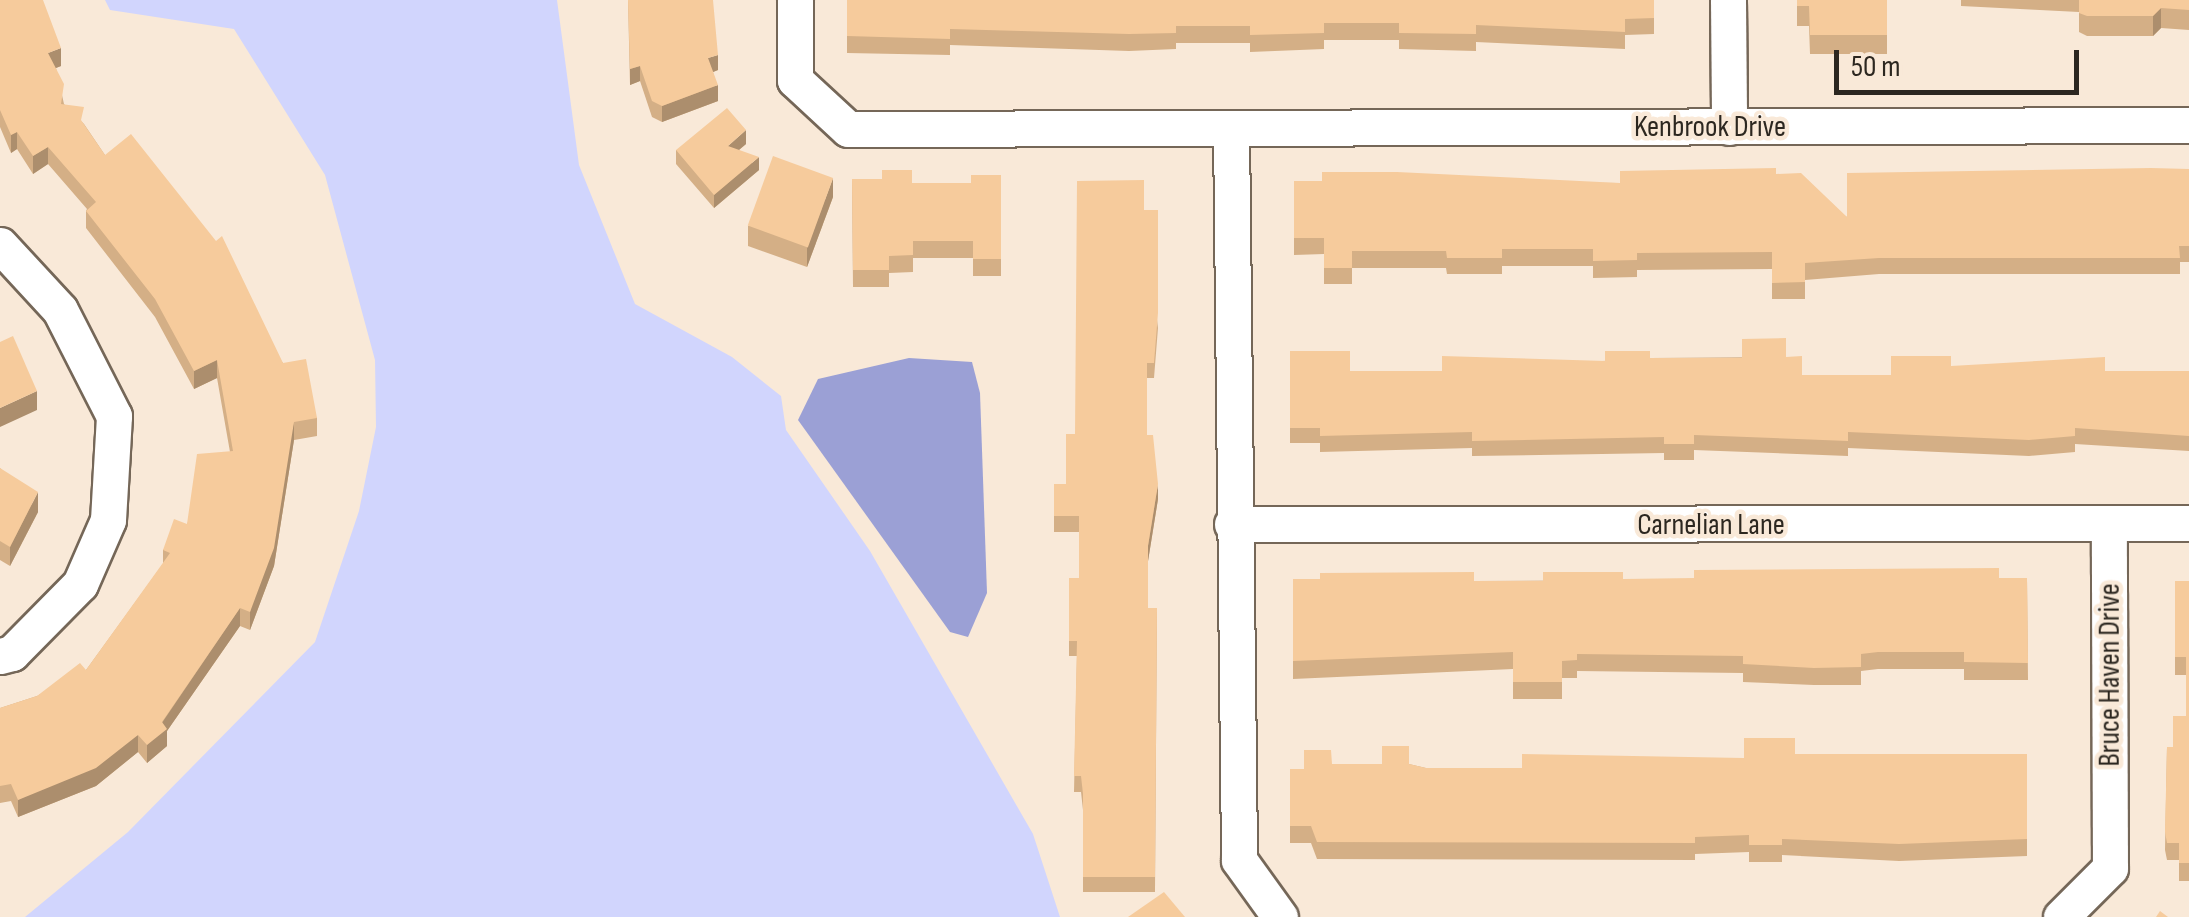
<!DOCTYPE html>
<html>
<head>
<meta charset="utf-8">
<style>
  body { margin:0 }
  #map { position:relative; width:2189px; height:917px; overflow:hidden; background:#f9e9d8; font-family:"Sofia Sans Condensed",sans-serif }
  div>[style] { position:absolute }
  .green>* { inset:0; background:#d1d5fd }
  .water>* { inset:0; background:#9ba0d5 }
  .roads { filter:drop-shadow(2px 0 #756758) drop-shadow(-2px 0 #756758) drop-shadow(0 2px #756758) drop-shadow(0 -2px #756758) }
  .minor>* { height:35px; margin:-17.5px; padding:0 17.5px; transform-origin:17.5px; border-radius:17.5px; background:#fff }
  .wall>* { inset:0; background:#d4af86 }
  .shaded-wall>* { inset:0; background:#ac8e6d }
  .building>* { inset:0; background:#f6cb9c; transform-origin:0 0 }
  span { translate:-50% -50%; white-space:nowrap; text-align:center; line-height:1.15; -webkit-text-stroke:9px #f9e9d8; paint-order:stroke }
  .street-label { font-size:30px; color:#2c2720 }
  .scale { position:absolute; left:1834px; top:50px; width:245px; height:45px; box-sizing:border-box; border:5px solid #2c2720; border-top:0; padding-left:12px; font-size:30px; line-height:35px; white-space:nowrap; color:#2c2720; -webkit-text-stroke:8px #f9e9d8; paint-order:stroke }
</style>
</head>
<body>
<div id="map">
  <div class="green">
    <div style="clip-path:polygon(105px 0,557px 0,579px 165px,635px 304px,732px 357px,781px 396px,786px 430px,870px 551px,1033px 834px,1060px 917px,25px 917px,128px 832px,315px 642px,359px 511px,376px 427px,375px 360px,325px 175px,234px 29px,110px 10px)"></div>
  </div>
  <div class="water">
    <div style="clip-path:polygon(909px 358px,972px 362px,980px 393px,987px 593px,968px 637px,950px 632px,798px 420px,818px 379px)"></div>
  </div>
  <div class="roads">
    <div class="minor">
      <div style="left:795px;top:0;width:80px;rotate:90deg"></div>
      <div style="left:795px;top:80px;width:72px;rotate:42.8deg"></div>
      <div style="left:848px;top:129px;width:1341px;rotate:-0.17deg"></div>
      <div style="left:1728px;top:0;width:127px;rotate:89.5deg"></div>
      <div style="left:1231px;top:128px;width:732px;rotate:89.37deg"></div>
      <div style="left:1239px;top:860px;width:70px;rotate:54.3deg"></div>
      <div style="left:0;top:245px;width:88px;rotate:47.3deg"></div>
      <div style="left:60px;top:310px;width:119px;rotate:63deg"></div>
      <div style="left:114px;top:416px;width:104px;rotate:93.3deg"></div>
      <div style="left:108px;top:520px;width:70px;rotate:113.6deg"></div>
      <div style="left:80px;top:584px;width:97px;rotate:134.6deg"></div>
      <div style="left:12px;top:653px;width:12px;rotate:166deg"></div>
      <div style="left:1232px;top:524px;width:957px;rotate:-0.06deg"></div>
      <div style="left:2061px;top:917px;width:69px;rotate:-45deg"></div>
      <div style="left:2110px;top:868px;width:343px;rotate:-90.2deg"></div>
    </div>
  </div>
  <div class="wall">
    <div style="clip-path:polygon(0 0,61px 66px,56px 68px,64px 104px,84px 124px,105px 155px,283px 363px,317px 418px,317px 436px,294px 440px,274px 566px,250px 630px,240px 626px,167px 731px,167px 746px,147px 763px,138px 752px,96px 786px,18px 817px,11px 801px,0 803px,0 708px,37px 696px,86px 670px,163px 564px,163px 550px,187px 524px,230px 452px,217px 378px,194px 389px,155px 317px,86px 228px,86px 211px,87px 209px,48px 164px,33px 174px,17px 149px,11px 153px,0 127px)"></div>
    <div style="clip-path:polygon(628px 0,718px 70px,713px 72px,718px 101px,662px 122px,652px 117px,640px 81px,630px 85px)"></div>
    <div style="clip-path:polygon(847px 0,1654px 0,1654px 34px,1625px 35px,1625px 49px,1476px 42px,1476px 51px,1399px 49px,1399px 40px,1324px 40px,1324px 49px,1250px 52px,1250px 43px,1176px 43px,1176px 49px,1129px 51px,950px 45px,950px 55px,847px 53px)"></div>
    <div style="clip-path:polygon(1797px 0,1887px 0,1887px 54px,1810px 54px,1809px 26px,1797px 26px)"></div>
    <div style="clip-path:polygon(1961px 0,2189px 0,2189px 30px,2161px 28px,2153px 36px,2087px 36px,2079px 32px,2079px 12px,1961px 6px)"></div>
    <div style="clip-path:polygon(746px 144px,739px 150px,759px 170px,714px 208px,676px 164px,676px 150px)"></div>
    <div style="clip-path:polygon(2189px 169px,2189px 262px,2180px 262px,2180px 274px,1879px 274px,1805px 280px,1805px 299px,1772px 299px,1772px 269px,1637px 270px,1637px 277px,1593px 278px,1593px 266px,1502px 266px,1502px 274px,1447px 274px,1446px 268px,1352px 268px,1352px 284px,1324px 284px,1324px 254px,1294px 255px,1294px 181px,1620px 183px,1776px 174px,1847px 217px)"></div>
    <div style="clip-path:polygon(1001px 175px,1001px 276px,973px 276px,973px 258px,913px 258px,913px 272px,889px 273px,889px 287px,853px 287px,852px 179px,912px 183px,971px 183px)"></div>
    <div style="clip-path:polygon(833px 197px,807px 267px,748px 246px,748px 226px)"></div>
    <div style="clip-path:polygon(1144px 210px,1158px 328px,1154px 378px,1147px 378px,1147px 435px,1158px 499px,1148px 561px,1148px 608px,1157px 608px,1155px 892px,1083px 892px,1083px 810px,1081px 792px,1074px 792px,1077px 656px,1069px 656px,1069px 578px,1079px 578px,1079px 532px,1054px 532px,1054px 484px,1066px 484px,1075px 434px)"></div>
    <div style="clip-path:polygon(1290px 351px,1350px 371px,1442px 371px,1650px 358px,1786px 357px,1802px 375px,1891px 375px,1951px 366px,2105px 371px,2189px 371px,2189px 451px,2075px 444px,2075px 452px,2029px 456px,1848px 448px,1848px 456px,1694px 450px,1694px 460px,1664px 460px,1664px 453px,1472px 456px,1472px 448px,1320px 452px,1320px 443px,1290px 443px)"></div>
    <div style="clip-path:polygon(0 468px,38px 512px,10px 566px,0 560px)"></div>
    <div style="clip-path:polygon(2027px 578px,2028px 680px,1964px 680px,1964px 669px,1878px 669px,1861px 671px,1861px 685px,1814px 685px,1743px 682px,1743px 673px,1577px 671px,1577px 678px,1562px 678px,1562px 699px,1513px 699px,1513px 669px,1293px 679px,1293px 579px,1474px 581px)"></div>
    <div style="clip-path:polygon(2175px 581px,2189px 581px,2189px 881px,2179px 881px,2179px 860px,2167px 860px,2165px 850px,2167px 747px,2173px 747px,2186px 716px,2186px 675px,2175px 675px)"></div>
    <div style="clip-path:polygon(1795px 754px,2027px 754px,2027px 856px,1899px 861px,1782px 855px,1782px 862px,1749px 862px,1749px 852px,1695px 854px,1695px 860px,1317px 859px,1311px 843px,1290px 843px,1290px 769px,1304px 769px,1332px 764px,1409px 764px,1426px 768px,1522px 768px,1744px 758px)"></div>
  </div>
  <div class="shaded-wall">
    <div style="clip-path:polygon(2161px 8px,2161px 28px,2153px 36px,2153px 16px)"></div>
    <div style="clip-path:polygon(61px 48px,61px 66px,48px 71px,48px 53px)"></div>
    <div style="clip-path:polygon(718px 55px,718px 70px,708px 74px,708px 58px)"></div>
    <div style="clip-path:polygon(640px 66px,640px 81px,630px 85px,630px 69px)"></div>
    <div style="clip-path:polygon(718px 85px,718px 101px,662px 122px,662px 106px)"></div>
    <div style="clip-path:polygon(746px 130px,746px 144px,728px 159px,728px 146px)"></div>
    <div style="clip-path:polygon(17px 132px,17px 149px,11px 153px,11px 135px)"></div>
    <div style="clip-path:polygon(48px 147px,48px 164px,33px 174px,33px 156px)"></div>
    <div style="clip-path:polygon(759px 157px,759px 170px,714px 208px,714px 195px)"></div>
    <div style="clip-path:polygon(833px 178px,833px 197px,807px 267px,807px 248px)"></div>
    <div style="clip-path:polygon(217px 360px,217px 378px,194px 389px,194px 371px)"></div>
    <div style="clip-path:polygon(37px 391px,37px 410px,0 427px,0 408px)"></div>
    <div style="clip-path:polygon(294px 422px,294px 440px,274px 566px,250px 630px,250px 612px)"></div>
    <div style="clip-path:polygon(1158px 484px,1158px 499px,1148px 561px,1148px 546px)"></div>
    <div style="clip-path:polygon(38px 492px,38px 512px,10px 566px,10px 547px)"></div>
    <div style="clip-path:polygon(240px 608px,240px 626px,167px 731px,167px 746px,147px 763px,147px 745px)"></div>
    <div style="clip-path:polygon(138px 735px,138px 752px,96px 786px,18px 817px,18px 800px)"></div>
  </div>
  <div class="building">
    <div style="clip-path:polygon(0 0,43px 0,61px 48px,48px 53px,64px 84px,61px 104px,84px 107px,81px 120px,105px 155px,131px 134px,216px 241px,222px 236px,283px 363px,306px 359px,317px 418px,294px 422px,274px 548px,250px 612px,240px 608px,162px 722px,167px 729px,147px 745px,138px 735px,96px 768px,18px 800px,11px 784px,0 786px,0 708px,37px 696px,80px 663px,86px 670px,170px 553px,163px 550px,174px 519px,187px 524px,197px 454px,233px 451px,217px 360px,194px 371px,155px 299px,86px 211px,96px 202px,48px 147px,33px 156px,17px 132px,11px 135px,0 110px)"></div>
    <div style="clip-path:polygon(628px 0,713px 0,718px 55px,708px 58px,718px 85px,662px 106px,652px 101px,640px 66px,630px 69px)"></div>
    <div style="clip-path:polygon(847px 0,1654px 0,1654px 18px,1625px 19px,1625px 32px,1476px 25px,1476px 34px,1399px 33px,1399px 23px,1324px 23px,1324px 33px,1250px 35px,1250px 26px,1176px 26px,1176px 33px,1129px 34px,950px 29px,950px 39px,847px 36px)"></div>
    <div style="clip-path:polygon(1797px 0,1887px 0,1887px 35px,1810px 35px,1809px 6px,1797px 6px)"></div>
    <div style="clip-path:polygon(2079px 0,2189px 0,2189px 10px,2161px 8px,2153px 16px,2087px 16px,2079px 13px)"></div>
    <div style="clip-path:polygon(727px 108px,746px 130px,728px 146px,759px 157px,714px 195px,676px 150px)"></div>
    <div style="left:773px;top:156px;width:64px;height:74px;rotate:20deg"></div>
    <div style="clip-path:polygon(1776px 168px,1776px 174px,1801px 173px,1847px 217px,1847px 173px,2151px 168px,2189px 169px,2189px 246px,2179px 246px,2180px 258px,1879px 258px,1805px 263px,1805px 282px,1772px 283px,1772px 252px,1637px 253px,1637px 260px,1593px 261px,1593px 249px,1502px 249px,1502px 258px,1447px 258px,1446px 251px,1352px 251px,1352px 268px,1324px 268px,1324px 238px,1294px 238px,1294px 181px,1322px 181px,1322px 172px,1397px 172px,1620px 183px,1620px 171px)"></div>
    <div style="clip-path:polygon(882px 170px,912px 170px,912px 183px,971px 183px,971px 175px,1001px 175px,1001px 259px,973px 259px,973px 241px,913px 241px,913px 255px,889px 256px,889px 270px,853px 270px,852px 179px,882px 179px)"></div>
    <div style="clip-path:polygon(1144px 180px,1144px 210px,1158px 210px,1158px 313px,1154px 363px,1147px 363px,1147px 435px,1153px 435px,1158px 484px,1148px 546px,1148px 608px,1157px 608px,1155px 877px,1083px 877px,1083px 794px,1081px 776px,1074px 776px,1077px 641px,1069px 641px,1069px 578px,1079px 578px,1079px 516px,1054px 516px,1054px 484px,1066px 484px,1066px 434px,1075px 434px,1077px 181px)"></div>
    <div style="clip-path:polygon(13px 336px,37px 391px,0 408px,0 342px)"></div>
    <div style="clip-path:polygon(1786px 338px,1786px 357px,1802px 356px,1802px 375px,1891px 375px,1891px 356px,1951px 356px,1951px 366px,2105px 357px,2105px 371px,2189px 371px,2189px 436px,2075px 428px,2075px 436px,2029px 440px,1848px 432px,1848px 441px,1694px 435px,1694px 444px,1664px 444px,1664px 437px,1472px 441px,1472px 432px,1320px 436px,1320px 428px,1290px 428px,1290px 351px,1350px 351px,1350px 371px,1442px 371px,1442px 356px,1605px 361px,1605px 351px,1650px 351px,1650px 358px,1742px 358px,1742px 339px)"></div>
    <div style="clip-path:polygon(0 468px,38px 492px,10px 547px,0 541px)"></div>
    <div style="clip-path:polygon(1999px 568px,1999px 578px,2027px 578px,2028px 663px,1964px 662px,1964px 652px,1878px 652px,1861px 654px,1861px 667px,1814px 668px,1743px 664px,1743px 656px,1577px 654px,1577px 660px,1562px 661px,1562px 682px,1513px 682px,1513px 652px,1293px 661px,1293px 579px,1320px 579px,1320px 573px,1474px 572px,1474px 581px,1543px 581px,1543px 572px,1623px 572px,1623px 579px,1694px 578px,1694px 570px)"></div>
    <div style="clip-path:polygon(2175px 581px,2189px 581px,2189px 863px,2179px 863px,2179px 843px,2167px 843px,2165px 832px,2167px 747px,2173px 747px,2173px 716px,2186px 716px,2186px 657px,2175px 657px)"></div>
    <div style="clip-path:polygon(1744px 738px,1795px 738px,1795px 754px,2027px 754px,2027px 839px,1899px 844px,1782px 839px,1782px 845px,1749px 845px,1749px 835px,1695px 837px,1695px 843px,1317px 842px,1311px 826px,1290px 826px,1290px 769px,1304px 769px,1304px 750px,1331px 750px,1332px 764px,1382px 764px,1382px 746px,1409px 746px,1409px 764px,1426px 768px,1522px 768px,1522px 754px,1744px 758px)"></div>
    <div style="clip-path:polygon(1164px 892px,1185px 917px,1128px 917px)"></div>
    <div style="clip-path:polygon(2160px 911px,2168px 917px,2156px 917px)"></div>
  </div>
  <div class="street-label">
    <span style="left:1710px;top:127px">Kenbrook Drive</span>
    <span style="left:1711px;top:525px">Carnelian Lane</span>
    <span style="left:2110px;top:675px;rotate:-90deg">Bruce Haven Drive</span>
  </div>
  <div class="scale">50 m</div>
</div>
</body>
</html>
